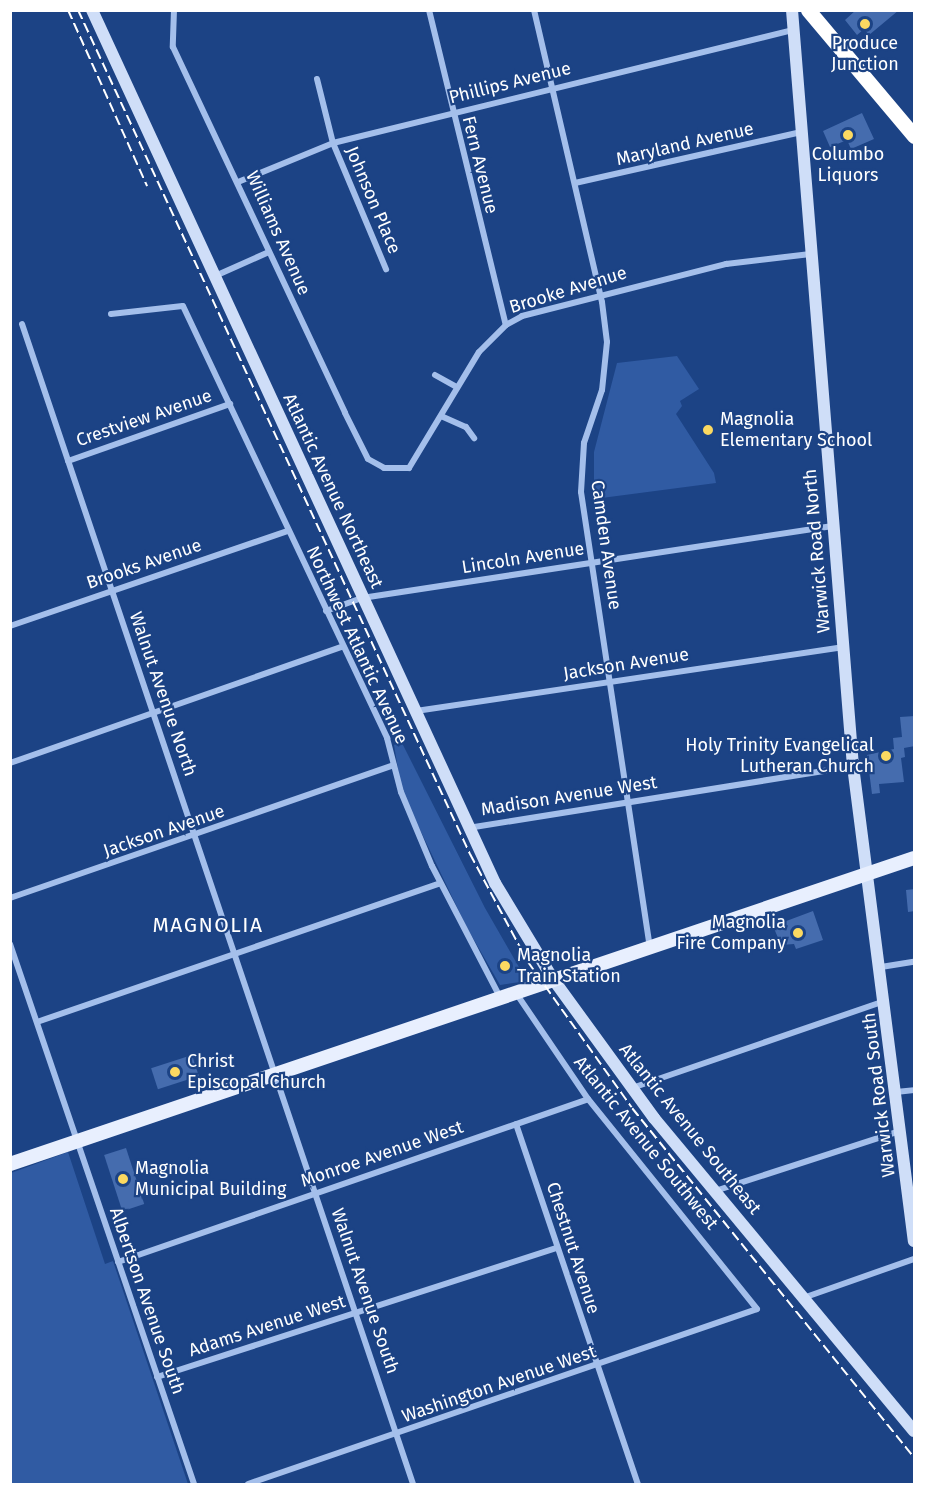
<!DOCTYPE html>
<html>
<head>
<meta charset="utf-8">
<style>
  body { margin:0 }
  #map { position:relative; width:925px; height:1495px; overflow:hidden; background:#1c4385; font-family:"Fira Sans",sans-serif }
  div>[style] { position:absolute }
  .green>* { inset:0; background:#305ba3 }
  .building>* { inset:0; background:#456cae; transform-origin:0 0 }
  .street>* { height:6px; margin:-3px; padding:0 3px; transform-origin:3px; border-radius:3px; background:#a4bfeb }
  .secondary>* { height:12px; margin:-6px; padding:0 6px; transform-origin:6px; border-radius:6px; background:#cfdef8 }
  .primary>* { height:14px; margin:-7px; padding:0 7px; transform-origin:7px; border-radius:7px; background:#e8effe }
  .highway>* { height:15px; margin:-7.5px; padding:0 7.5px; transform-origin:7.5px; border-radius:7.5px; background:#fff }
  .rail>* { height:2px; margin-top:-1px; transform-origin:0; background:repeating-linear-gradient(90deg,#fff 0 10px,transparent 0 14.5px) }
  .dots>* { width:16px; height:16px; translate:-50% -50%; box-sizing:border-box; border:3px solid #1c4385; border-radius:50% }
  span { translate:-50% -50%; white-space:nowrap; text-align:center; line-height:1.15; -webkit-text-stroke:4.5px #1c4385; paint-order:stroke }
  .poi-label { font-size:18px; color:#fff }
  .left { translate:0 -50%; text-align:left }
  .right { translate:-100% -50%; text-align:right }
  .street-label { font-size:18px; color:#fff }
  .quarter-label { font-size:21px; color:#fff; letter-spacing:1.5px }
  .frame { position:absolute; inset:0; border:12px solid #fff; pointer-events:none }
</style>
</head>
<body>
<div id="map">
  <div class="green">
    <div style="clip-path:polygon(677px 356px,699px 389px,680px 401px,682px 406px,676px 414px,714px 473px,716px 483px,594px 499px,594px 452px,617px 363px)"></div>
    <div style="clip-path:polygon(401px 741px,485px 908px,527px 981px,500px 985px,466px 926px,402px 792px,394px 745px)"></div>
    <div style="clip-path:polygon(68px 1152px,105px 1264px,113px 1261px,188px 1484px,11px 1484px,11px 1173px)"></div>
  </div>
  <div class="building">
    <div style="clip-path:polygon(856px 10px,899px 10px,869px 35px,864px 29px,857px 35px,845px 20px)"></div>
    <div style="clip-path:polygon(862px 113px,874px 139px,851px 149px,847px 140px,830px 147px,823px 131px)"></div>
    <div style="clip-path:polygon(915px 716px,915px 746px,904px 748px,905px 757px,901px 758px,904px 782px,879px 784px,880px 793px,872px 794px,867px 755px,894px 749px,893px 738px,902px 737px,900px 717px)"></div>
    <div style="clip-path:polygon(915px 889px,915px 911px,908px 912px,906px 890px)"></div>
    <div style="clip-path:polygon(813px 911px,823px 940px,796px 949px,794px 944px,781px 945px,773px 926px)"></div>
    <div style="left:192px;top:1055px;width:22px;height:43px;rotate:72deg"></div>
    <div style="left:126px;top:1148px;width:59px;height:23px;rotate:72deg"></div>
  </div>
  <div class="street">
    <div style="left:174px;top:10px;width:37px;rotate:92deg"></div>
    <div style="left:173px;top:47px;width:404px;rotate:64.8deg"></div>
    <div style="left:345px;top:413px;width:51px;rotate:63.4deg"></div>
    <div style="left:368px;top:459px;width:18px;rotate:29deg"></div>
    <div style="left:384px;top:468px;width:25px"></div>
    <div style="left:409px;top:468px;width:135px;rotate:-58.9deg"></div>
    <div style="left:479px;top:352px;width:38px;rotate:-45deg"></div>
    <div style="left:506px;top:325px;width:18px;rotate:-29deg"></div>
    <div style="left:522px;top:316px;width:211px;rotate:-14.3deg"></div>
    <div style="left:726px;top:264px;width:85px;rotate:-6.8deg"></div>
    <div style="left:429px;top:10px;width:324px;rotate:76.3deg"></div>
    <div style="left:534px;top:10px;width:300px;rotate:76.9deg"></div>
    <div style="left:602px;top:302px;width:40px;rotate:82.9deg"></div>
    <div style="left:607px;top:342px;width:48px;rotate:95.9deg"></div>
    <div style="left:602px;top:390px;width:56px;rotate:108.8deg"></div>
    <div style="left:584px;top:443px;width:49px;rotate:93.5deg"></div>
    <div style="left:581px;top:492px;width:461px;rotate:81.4deg"></div>
    <div style="left:317px;top:79px;width:66px;rotate:76deg"></div>
    <div style="left:333px;top:143px;width:137px;rotate:67.2deg"></div>
    <div style="left:238px;top:182px;width:103px;rotate:-22.3deg"></div>
    <div style="left:333px;top:143px;width:474px;rotate:-13.8deg"></div>
    <div style="left:575px;top:183px;width:232px;rotate:-12.7deg"></div>
    <div style="left:215px;top:276px;width:59px;rotate:-24deg"></div>
    <div style="left:111px;top:314px;width:72px;rotate:-6.3deg"></div>
    <div style="left:183px;top:306px;width:478px;rotate:64.7deg"></div>
    <div style="left:387px;top:738px;width:56px;rotate:75.5deg"></div>
    <div style="left:401px;top:792px;width:80px;rotate:67.3deg"></div>
    <div style="left:432px;top:866px;width:148px;rotate:62.6deg"></div>
    <div style="left:22px;top:324px;width:1224px;rotate:71.37deg"></div>
    <div style="left:435px;top:375px;width:25px;rotate:29deg"></div>
    <div style="left:441px;top:416px;width:27px;rotate:24deg"></div>
    <div style="left:466px;top:427px;width:14px;rotate:54deg"></div>
    <div style="left:68px;top:461px;width:172px;rotate:-19.4deg"></div>
    <div style="left:326px;top:611px;width:38px;rotate:-20deg"></div>
    <div style="left:362px;top:598px;width:476px;rotate:-8.7deg"></div>
    <div style="left:10px;top:626px;width:293px;rotate:-18.9deg"></div>
    <div style="left:416px;top:711px;width:431px;rotate:-8.5deg"></div>
    <div style="left:10px;top:763px;width:352px;rotate:-19.3deg"></div>
    <div style="left:468px;top:828px;width:390px;rotate:-9.1deg"></div>
    <div style="left:10px;top:898px;width:406px;rotate:-19.1deg"></div>
    <div style="left:10px;top:944px;width:570px;rotate:71.18deg"></div>
    <div style="left:881px;top:967px;width:33px;rotate:-9deg"></div>
    <div style="left:37px;top:1022px;width:426px;rotate:-19deg"></div>
    <div style="left:632px;top:1088px;width:268px;rotate:-19deg"></div>
    <div style="left:896px;top:1092px;width:18px;rotate:-6deg"></div>
    <div style="left:516px;top:1124px;width:380px;rotate:71.3deg"></div>
    <div style="left:715px;top:1191px;width:194px;rotate:-18deg"></div>
    <div style="left:118px;top:1262px;width:497px;rotate:-19.1deg"></div>
    <div style="left:803px;top:1298px;width:118px;rotate:-19.4deg"></div>
    <div style="left:157px;top:1377px;width:420px;rotate:-17.9deg"></div>
    <div style="left:248px;top:1484px;width:538px;rotate:-18.97deg"></div>
    <div style="left:757px;top:1309px;width:270px;rotate:-128.8deg"></div>
    <div style="left:588px;top:1099px;width:128px;rotate:-124.2deg"></div>
  </div>
  <div class="secondary">
    <div style="left:92px;top:10px;width:962px;rotate:65.22deg"></div>
    <div style="left:495px;top:883px;width:112px;rotate:58.9deg"></div>
    <div style="left:553px;top:979px;width:172px;rotate:54deg"></div>
    <div style="left:654px;top:1118px;width:407px;rotate:50.3deg"></div>
    <div style="left:792px;top:10px;width:758px;rotate:85.39deg"></div>
    <div style="left:853px;top:766px;width:479px;rotate:82.7deg"></div>
  </div>
  <div class="primary">
    <div style="left:10px;top:1164px;width:954px;rotate:-18.7deg"></div>
  </div>
  <div class="highway">
    <div style="left:808px;top:10px;width:165px;rotate:49.9deg"></div>
  </div>
  <div class="rail">
    <div style="left:68px;top:10px;width:193px;rotate:65.8deg"></div>
    <div style="left:78px;top:10px;width:931px;rotate:65.09deg"></div>
    <div style="left:470px;top:854px;width:123px;rotate:61.8deg"></div>
    <div style="left:528px;top:962px;width:179px;rotate:54.5deg"></div>
    <div style="left:632px;top:1108px;width:449px;rotate:51.1deg"></div>
  </div>
  <div class="dots">
    <div style="left:865px;top:24px;background:#fbd961"></div>
    <div style="left:848px;top:135px;background:#fbd961"></div>
    <div style="left:708px;top:430px;background:#fbd961"></div>
    <div style="left:886px;top:756px;background:#fbd961"></div>
    <div style="left:798px;top:933px;background:#fbd961"></div>
    <div style="left:505px;top:966px;background:#fbd961"></div>
    <div style="left:175px;top:1072px;background:#fbd961"></div>
    <div style="left:123px;top:1179px;background:#fbd961"></div>
  </div>
  <div class="poi-label">
    <span style="left:865px;top:54px">Produce<br>Junction</span>
    <span style="left:848px;top:165px">Columbo<br>Liquors</span>
    <span class="left" style="left:720px;top:430px">Magnolia<br>Elementary School</span>
    <span class="right" style="left:874px;top:756px">Holy Trinity Evangelical<br>Lutheran Church</span>
    <span class="right" style="left:786px;top:933px">Magnolia<br>Fire Company</span>
    <span class="left" style="left:517px;top:966px">Magnolia<br>Train Station</span>
    <span class="left" style="left:187px;top:1072px">Christ<br>Episcopal Church</span>
    <span class="left" style="left:135px;top:1179px">Magnolia<br>Municipal Building</span>
  </div>
  <div class="street-label">
    <span style="left:510px;top:83px;rotate:-14deg">Phillips Avenue</span>
    <span style="left:685px;top:144px;rotate:-13deg">Maryland Avenue</span>
    <span style="left:480px;top:165px;rotate:76deg">Fern Avenue</span>
    <span style="left:373px;top:200px;rotate:67deg">Johnson Place</span>
    <span style="left:278px;top:233px;rotate:66deg">Williams Avenue</span>
    <span style="left:568px;top:290px;rotate:-17deg">Brooke Avenue</span>
    <span style="left:144px;top:418px;rotate:-19deg">Crestview Avenue</span>
    <span style="left:333px;top:491px;rotate:65deg">Atlantic Avenue Northeast</span>
    <span style="left:606px;top:545px;rotate:82deg">Camden Avenue</span>
    <span style="left:817px;top:551px;rotate:-95deg">Warwick Road North</span>
    <span style="left:523px;top:558px;rotate:-9deg">Lincoln Avenue</span>
    <span style="left:144px;top:564px;rotate:-19deg">Brooks Avenue</span>
    <span style="left:357px;top:645px;rotate:65deg">Northwest Atlantic Avenue</span>
    <span style="left:626px;top:664px;rotate:-9deg">Jackson Avenue</span>
    <span style="left:163px;top:694px;rotate:71deg">Walnut Avenue North</span>
    <span style="left:569px;top:796px;rotate:-9deg">Madison Avenue West</span>
    <span style="left:164px;top:831px;rotate:-19deg">Jackson Avenue</span>
    <span style="left:879px;top:1095px;rotate:-97deg">Warwick Road South</span>
    <span style="left:690px;top:1129px;rotate:51deg">Atlantic Avenue Southeast</span>
    <span style="left:646px;top:1143px;rotate:51deg">Atlantic Avenue Southwest</span>
    <span style="left:382px;top:1154px;rotate:-19deg">Monroe Avenue West</span>
    <span style="left:573px;top:1248px;rotate:72deg">Chestnut Avenue</span>
    <span style="left:365px;top:1291px;rotate:71deg">Walnut Avenue South</span>
    <span style="left:147px;top:1301px;rotate:71deg">Albertson Avenue South</span>
    <span style="left:267px;top:1326px;rotate:-18deg">Adams Avenue West</span>
    <span style="left:499px;top:1384px;rotate:-19deg">Washington Avenue West</span>
  </div>
  <div class="quarter-label">
    <span style="left:208px;top:925px">MAGNOLIA</span>
  </div>
  <div class="frame"></div>
</div>
</body>
</html>
